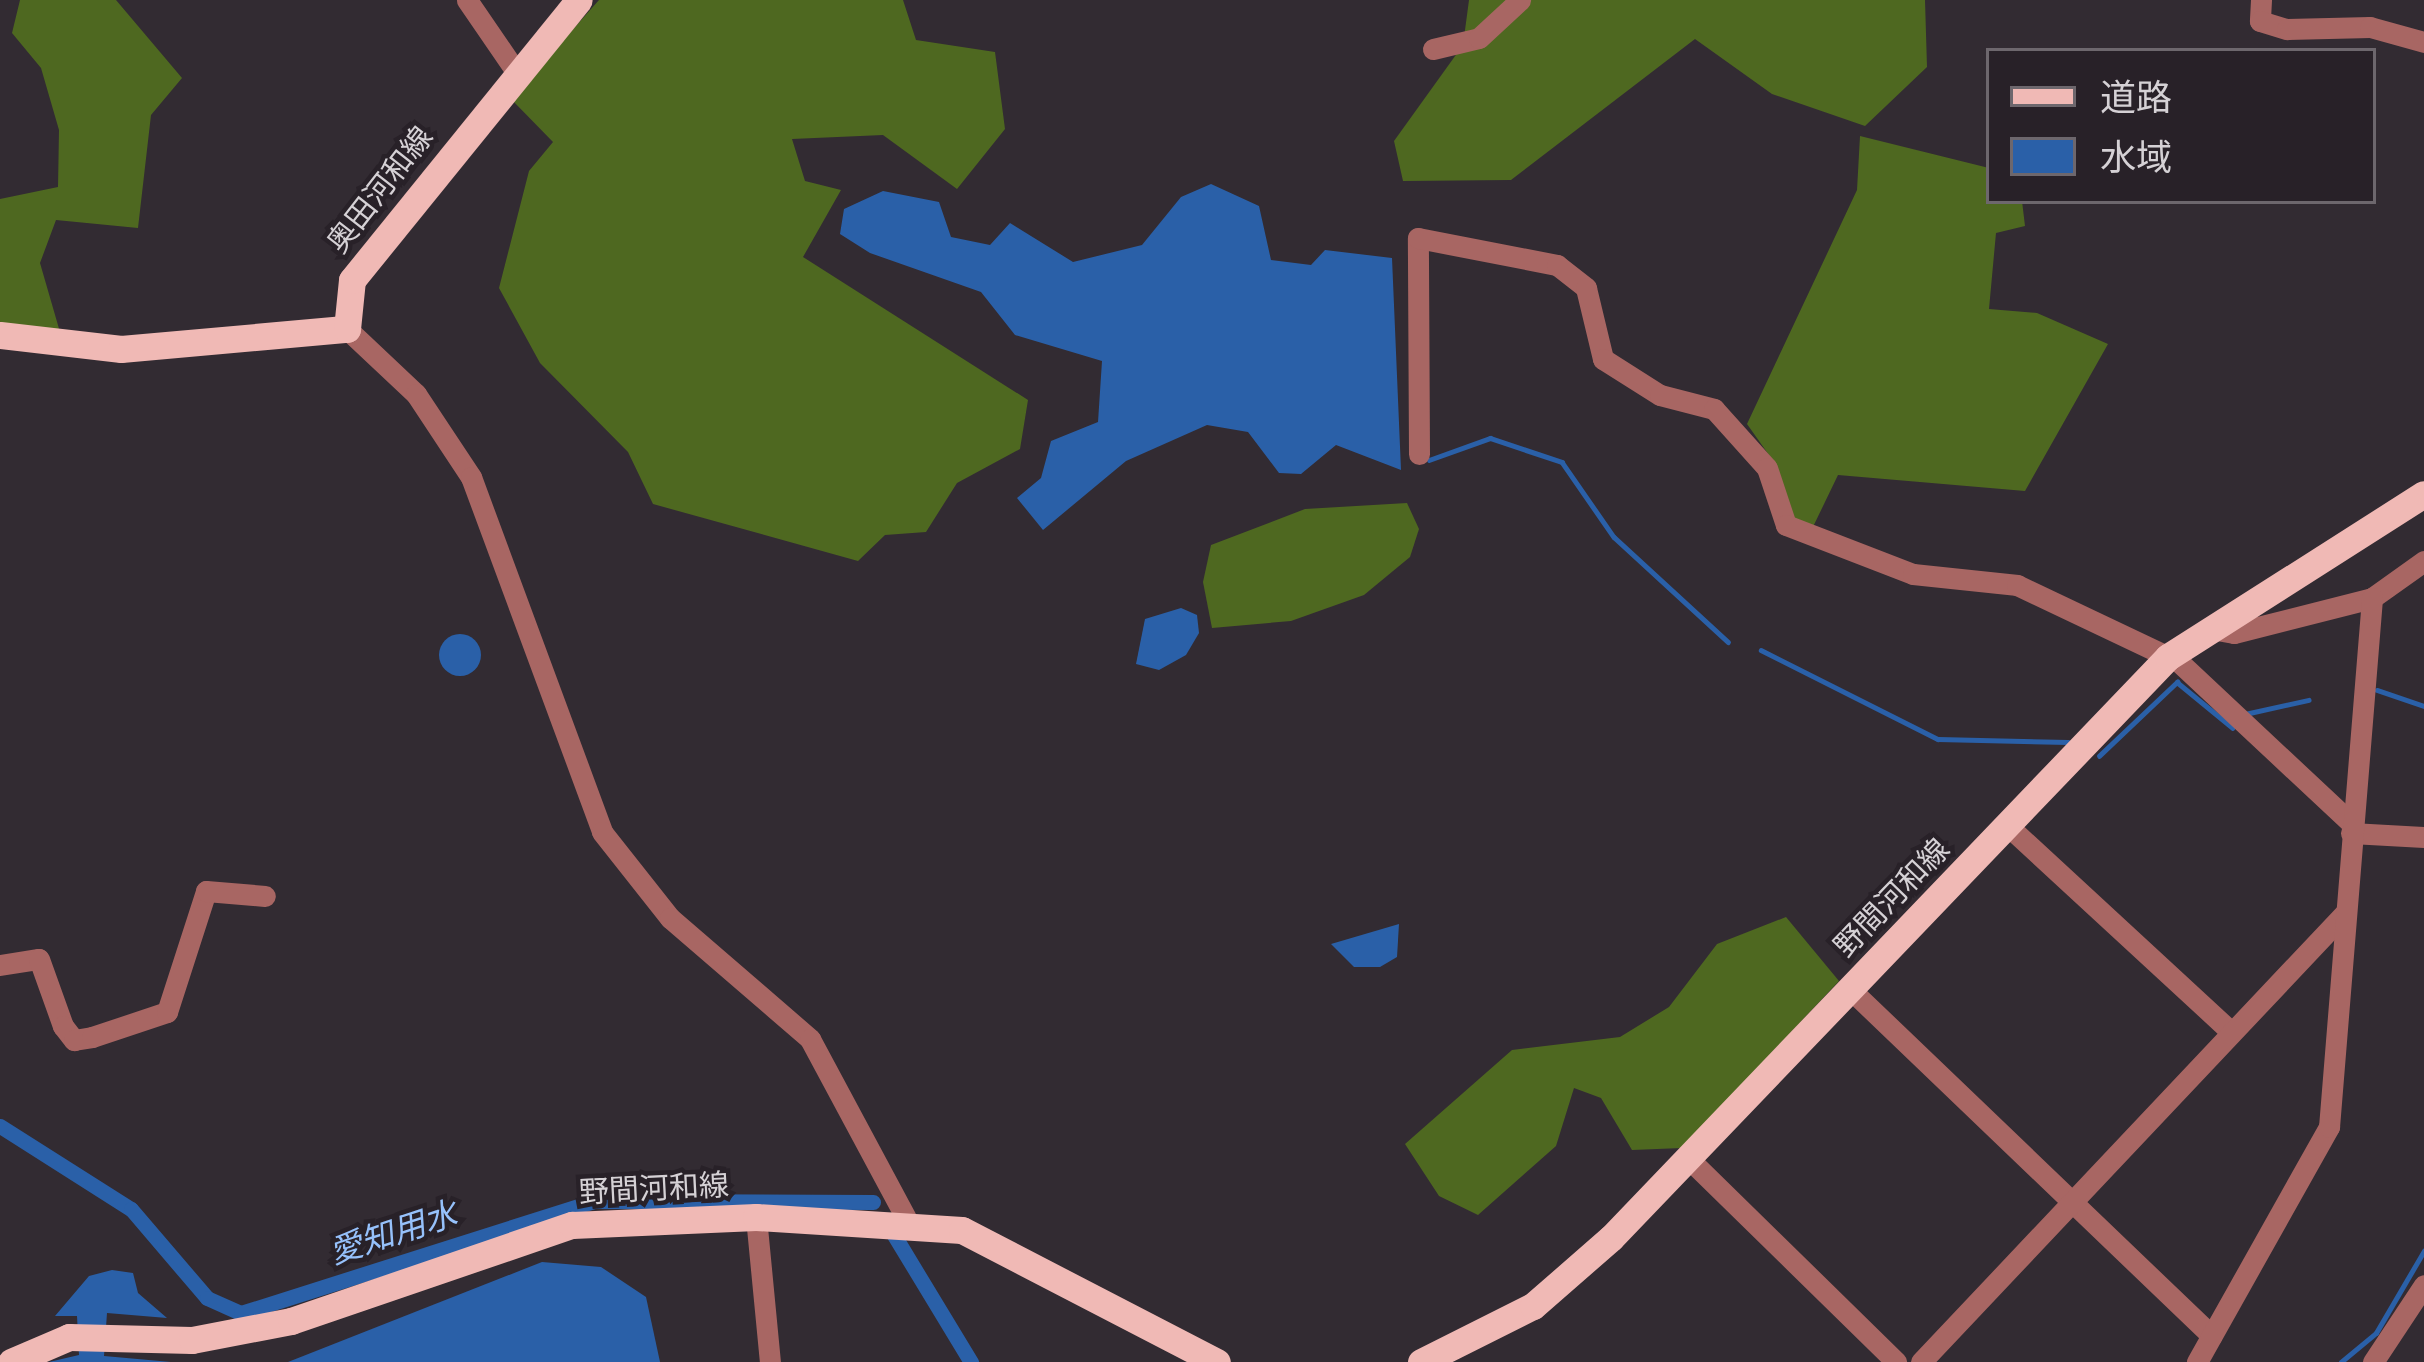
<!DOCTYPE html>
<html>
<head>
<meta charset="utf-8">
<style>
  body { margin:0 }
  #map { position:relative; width:2424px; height:1362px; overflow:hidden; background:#322b32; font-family:Poppins,"Noto Sans JP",sans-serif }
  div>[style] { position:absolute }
  .forest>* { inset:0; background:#4e6820 }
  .water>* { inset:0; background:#2a60a8 }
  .round { border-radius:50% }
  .stream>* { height:4.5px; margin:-2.25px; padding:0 2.25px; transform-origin:2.25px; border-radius:2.25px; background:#2a60a8 }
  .canal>* { height:15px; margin:-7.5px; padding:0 7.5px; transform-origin:7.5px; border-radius:7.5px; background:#2a60a8 }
  .minor>* { height:21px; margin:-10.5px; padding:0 10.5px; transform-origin:10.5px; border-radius:10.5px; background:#a86663 }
  .major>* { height:27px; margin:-13.5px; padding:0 13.5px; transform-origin:13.5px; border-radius:13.5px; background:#f0b9b5 }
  span { translate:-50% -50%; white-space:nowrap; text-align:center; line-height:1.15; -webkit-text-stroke:9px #282128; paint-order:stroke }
  .street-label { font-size:30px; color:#d5d1d5 }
  .water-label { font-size:33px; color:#96c1fb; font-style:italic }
  .legend { position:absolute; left:1986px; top:48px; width:390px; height:156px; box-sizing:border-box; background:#282128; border:3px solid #6d676d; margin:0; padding:15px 21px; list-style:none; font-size:36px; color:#d5d1d5 }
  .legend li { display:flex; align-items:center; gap:24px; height:60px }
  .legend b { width:60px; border:3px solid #6d676d }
</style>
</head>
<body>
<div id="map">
  <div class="forest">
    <div style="clip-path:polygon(20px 0,116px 0,182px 78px,151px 115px,138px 228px,56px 220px,40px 263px,62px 339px,0 326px,0 199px,58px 187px,59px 130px,41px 68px,12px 33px)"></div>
    <div style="clip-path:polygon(599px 0,903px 0,916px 40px,995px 52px,1005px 129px,957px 189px,883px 135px,792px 139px,805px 181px,841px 190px,803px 257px,1028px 400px,1020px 449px,957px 483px,926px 532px,885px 535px,858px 561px,653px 504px,628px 452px,540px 363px,499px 288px,529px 171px,553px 142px,511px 99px)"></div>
    <div style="clip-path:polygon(1469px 0,1925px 0,1927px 67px,1865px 126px,1772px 94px,1695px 39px,1511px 180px,1403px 181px,1394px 141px,1463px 45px)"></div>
    <div style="clip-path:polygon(1860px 136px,1989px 168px,1989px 201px,2022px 201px,2025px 226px,1996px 233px,1989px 309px,2037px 313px,2108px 344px,2025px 491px,1838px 475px,1811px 531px,1790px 520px,1776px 465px,1747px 424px,1857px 190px)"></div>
    <div style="clip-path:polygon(1407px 503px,1419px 529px,1410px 557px,1364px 595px,1291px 621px,1212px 628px,1203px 582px,1211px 545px,1305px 509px)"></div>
    <div style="clip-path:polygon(1786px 917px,1839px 981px,1682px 1148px,1632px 1150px,1601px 1098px,1574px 1088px,1556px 1146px,1478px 1215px,1439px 1196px,1405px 1144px,1512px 1050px,1620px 1037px,1669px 1007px,1717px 944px)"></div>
  </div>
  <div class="water">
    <div style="clip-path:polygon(1211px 184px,1259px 206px,1271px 260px,1311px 265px,1325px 250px,1392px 258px,1401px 470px,1336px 445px,1301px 474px,1279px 473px,1248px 432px,1207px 425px,1126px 461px,1043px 530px,1017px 498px,1041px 478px,1051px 441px,1098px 422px,1102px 361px,1015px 335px,981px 292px,870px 253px,840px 234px,844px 209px,883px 191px,939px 202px,951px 237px,990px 245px,1010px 223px,1073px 262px,1142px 245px,1181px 197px)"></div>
    <div style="clip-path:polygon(1181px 608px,1197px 615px,1199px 633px,1186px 655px,1159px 670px,1136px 664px,1145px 619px)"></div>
    <div class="round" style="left:439px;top:634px;width:42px;height:42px"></div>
    <div style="clip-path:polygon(1399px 924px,1397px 957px,1380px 967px,1354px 967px,1331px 944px)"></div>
    <div style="clip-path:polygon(542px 1262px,601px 1267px,646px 1297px,660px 1362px,288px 1362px)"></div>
    <div style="clip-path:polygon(112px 1270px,133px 1273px,138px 1293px,167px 1318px,107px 1313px,104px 1356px,171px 1362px,49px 1362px,79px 1355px,77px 1316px,55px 1316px,89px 1276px)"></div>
  </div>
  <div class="stream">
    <div style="left:1429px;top:460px;width:65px;rotate:-19.8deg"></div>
    <div style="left:1490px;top:438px;width:76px;rotate:18.4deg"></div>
    <div style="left:1562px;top:462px;width:91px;rotate:55.3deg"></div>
    <div style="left:1614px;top:537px;width:155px;rotate:42.6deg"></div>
    <div style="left:1761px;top:650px;width:198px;rotate:26.7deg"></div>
    <div style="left:1938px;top:739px;width:130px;rotate:1.3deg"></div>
    <div style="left:2377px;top:690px;width:50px;rotate:18.8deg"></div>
    <div style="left:2245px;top:714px;width:65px;rotate:-12.5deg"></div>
    <div style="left:2099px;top:756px;width:108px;rotate:-43.5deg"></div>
    <div style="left:2177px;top:682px;width:72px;rotate:39.4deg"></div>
    <div style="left:2341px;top:1362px;width:45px;rotate:-39.6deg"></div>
    <div style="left:2376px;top:1333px;width:95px;rotate:-59.7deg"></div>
  </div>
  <div class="canal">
    <div style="left:0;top:1126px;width:155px;rotate:32.4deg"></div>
    <div style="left:131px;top:1209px;width:117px;rotate:49.5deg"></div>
    <div style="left:207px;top:1298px;width:37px;rotate:24deg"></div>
    <div style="left:241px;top:1313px;width:370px;rotate:-17.6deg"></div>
    <div style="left:594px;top:1201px;width:279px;rotate:0.2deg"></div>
    <div style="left:894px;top:1235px;width:149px;rotate:58.8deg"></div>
  </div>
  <div class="minor">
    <div style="left:467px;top:0;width:85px;rotate:55.6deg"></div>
    <div style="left:2261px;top:0;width:21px;rotate:93deg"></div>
    <div style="left:2260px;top:21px;width:28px;rotate:17deg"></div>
    <div style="left:2287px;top:29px;width:83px;rotate:-1.4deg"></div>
    <div style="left:2370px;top:27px;width:56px;rotate:15.5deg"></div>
    <div style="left:1433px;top:49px;width:47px;rotate:-13.4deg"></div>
    <div style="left:1479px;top:38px;width:56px;rotate:-42.8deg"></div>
    <div style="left:347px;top:329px;width:95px;rotate:43.3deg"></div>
    <div style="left:416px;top:394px;width:100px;rotate:56.5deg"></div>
    <div style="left:471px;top:477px;width:378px;rotate:69.7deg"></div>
    <div style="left:602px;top:832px;width:110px;rotate:51.7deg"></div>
    <div style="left:670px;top:918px;width:185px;rotate:40.8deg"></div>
    <div style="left:810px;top:1039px;width:203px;rotate:61.8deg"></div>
    <div style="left:1419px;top:454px;width:216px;rotate:-90.3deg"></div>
    <div style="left:1418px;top:238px;width:142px;rotate:11deg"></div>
    <div style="left:1557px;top:265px;width:37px;rotate:38deg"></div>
    <div style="left:1586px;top:288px;width:73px;rotate:76.5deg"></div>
    <div style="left:1603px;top:359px;width:67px;rotate:32.3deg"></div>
    <div style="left:1660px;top:395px;width:56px;rotate:14.5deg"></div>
    <div style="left:1714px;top:409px;width:79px;rotate:48.1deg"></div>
    <div style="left:1767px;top:468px;width:60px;rotate:71.6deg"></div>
    <div style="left:1786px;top:525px;width:136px;rotate:21.1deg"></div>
    <div style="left:1913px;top:574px;width:105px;rotate:6deg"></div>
    <div style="left:2017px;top:585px;width:179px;rotate:25.4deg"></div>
    <div style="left:2179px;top:662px;width:237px;rotate:43.1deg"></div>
    <div style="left:2211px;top:629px;width:23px;rotate:10deg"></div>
    <div style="left:2234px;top:633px;width:142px;rotate:-14.2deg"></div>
    <div style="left:2372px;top:598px;width:64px;rotate:-35.4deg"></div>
    <div style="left:2007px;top:825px;width:304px;rotate:42.7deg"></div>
    <div style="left:2351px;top:833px;width:73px;rotate:3.1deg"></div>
    <div style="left:0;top:965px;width:39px;rotate:-9deg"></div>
    <div style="left:39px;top:959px;width:71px;rotate:70.3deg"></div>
    <div style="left:63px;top:1026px;width:18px;rotate:52deg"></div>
    <div style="left:74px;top:1040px;width:18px;rotate:-9deg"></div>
    <div style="left:92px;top:1037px;width:79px;rotate:-18.4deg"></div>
    <div style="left:167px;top:1012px;width:127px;rotate:-72.1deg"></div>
    <div style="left:206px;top:891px;width:59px;rotate:4.8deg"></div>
    <div style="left:1850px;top:989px;width:501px;rotate:43.79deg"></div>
    <div style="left:1689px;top:1159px;width:290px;rotate:44.4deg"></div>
    <div style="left:756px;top:1217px;width:146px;rotate:84.5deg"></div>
    <div style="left:1921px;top:1362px;width:616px;rotate:-46.64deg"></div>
    <div style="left:2197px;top:1362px;width:270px;rotate:-60.7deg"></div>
    <div style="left:2329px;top:1127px;width:531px;rotate:-85.35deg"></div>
    <div style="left:2373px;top:1362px;width:92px;rotate:-56.5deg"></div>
  </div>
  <div class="major">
    <div style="left:0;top:335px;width:122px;rotate:6.6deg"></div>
    <div style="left:121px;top:349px;width:227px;rotate:-5.1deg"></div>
    <div style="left:347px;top:329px;width:49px;rotate:-84.2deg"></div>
    <div style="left:352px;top:280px;width:360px;rotate:-51deg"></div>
    <div style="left:11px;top:1362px;width:63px;rotate:-23.3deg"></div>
    <div style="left:69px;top:1337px;width:123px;rotate:1.4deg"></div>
    <div style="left:192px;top:1340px;width:101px;rotate:-10.9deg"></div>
    <div style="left:291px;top:1321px;width:297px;rotate:-18.9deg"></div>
    <div style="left:572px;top:1225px;width:184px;rotate:-2.5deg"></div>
    <div style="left:756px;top:1217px;width:206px;rotate:3.6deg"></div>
    <div style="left:962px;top:1230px;width:287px;rotate:27.4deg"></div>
    <div style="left:1421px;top:1362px;width:125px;rotate:-26.6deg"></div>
    <div style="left:1533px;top:1306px;width:103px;rotate:-41.1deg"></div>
    <div style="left:1611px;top:1238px;width:805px;rotate:-46.21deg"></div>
    <div style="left:2168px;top:657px;width:303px;rotate:-32.5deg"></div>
  </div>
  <div class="street-label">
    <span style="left:380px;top:190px;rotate:-52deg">奥田河和線</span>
    <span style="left:1892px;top:898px;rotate:-46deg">野間河和線</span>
    <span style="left:654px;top:1189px;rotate:-3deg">野間河和線</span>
  </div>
  <div class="water-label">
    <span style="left:393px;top:1233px;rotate:-18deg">愛知用水</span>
  </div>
  <ul class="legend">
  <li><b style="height:15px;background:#f0b9b5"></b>道路</li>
  <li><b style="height:33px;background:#2a60a8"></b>水域</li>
  </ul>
</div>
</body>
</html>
